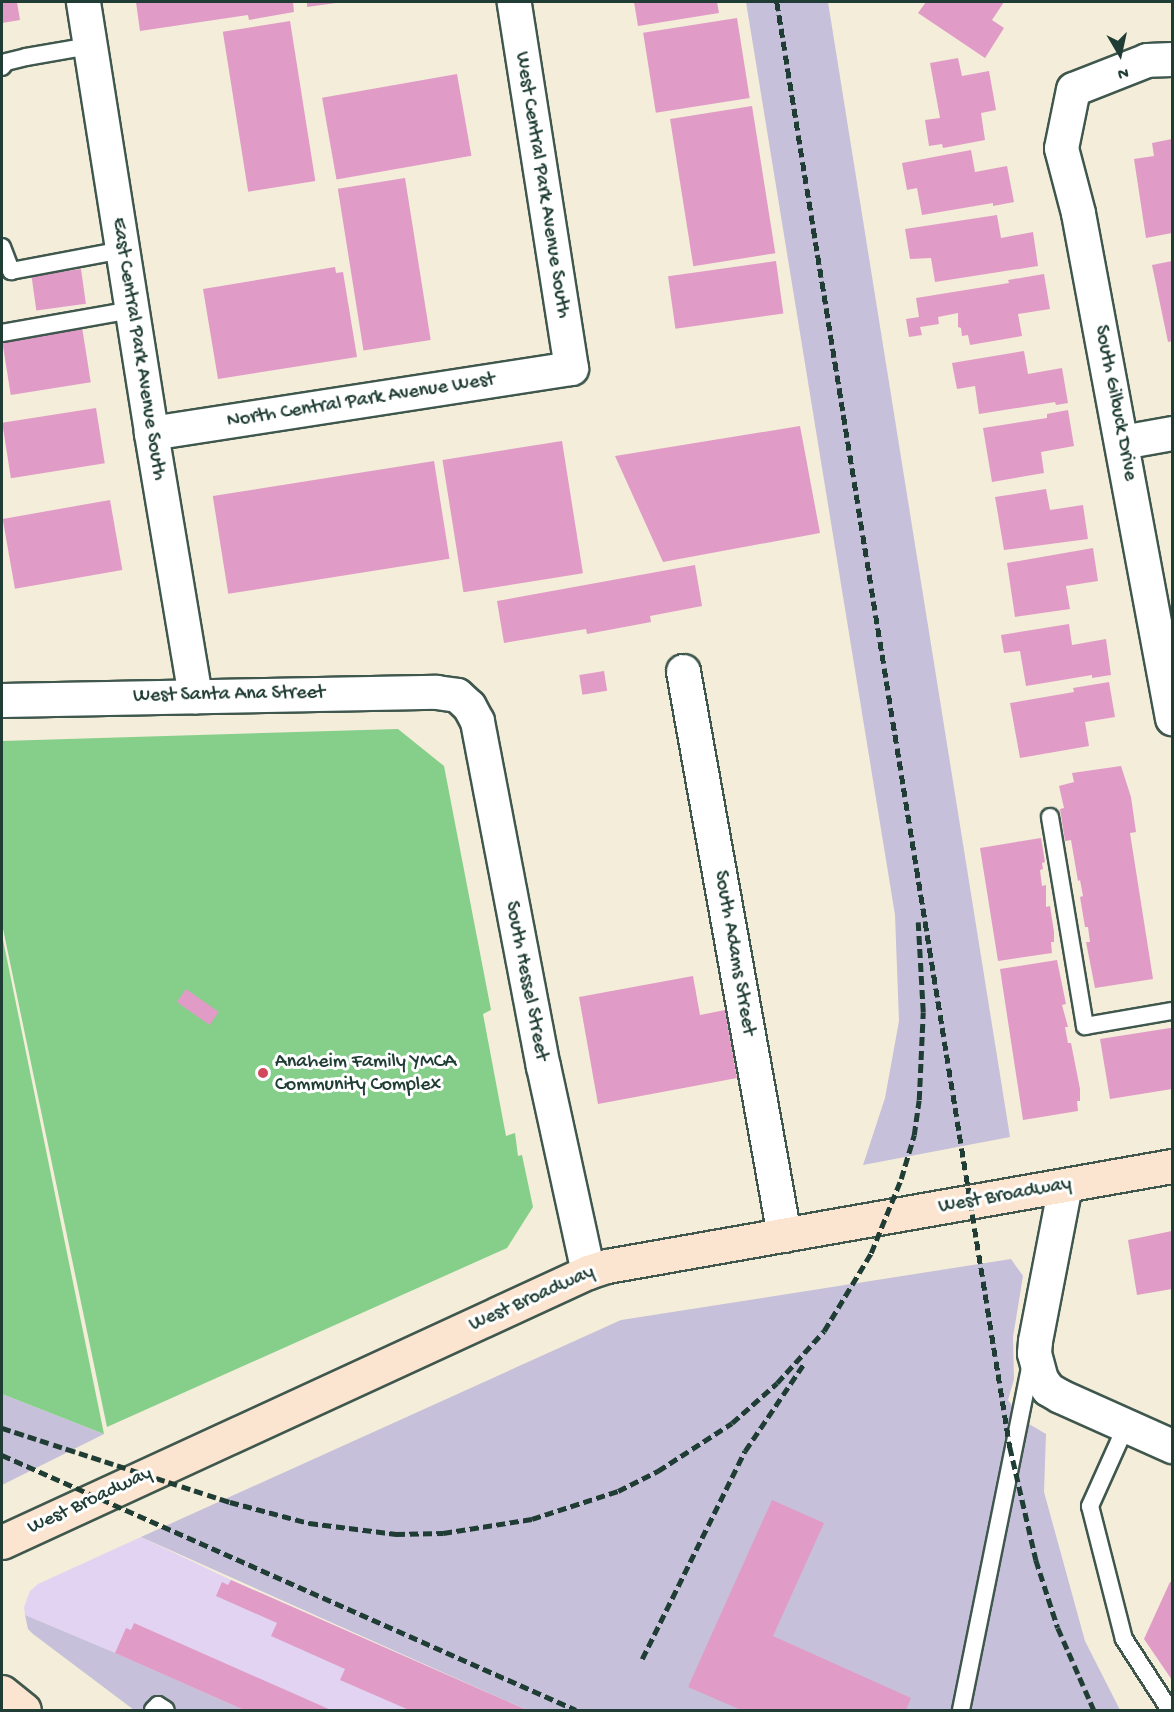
<!DOCTYPE html>
<html>
<head>
<meta charset="utf-8">
<style>
  body { margin:0 }
  #map { position:relative; width:1174px; height:1712px; overflow:hidden; background:#f4edd9; font-family:"Gochi Hand",sans-serif }
  div>[style] { position:absolute }
  .built>* { inset:0; background:#e3d3f2 }
  .industrial>* { inset:0; background:#c6c0da }
  .green>* { inset:0; background:#85cf8b }
  .building>* { inset:0; background:#e09cc7; transform-origin:0 0 }
  .roads { filter:drop-shadow(2px 0 #3f574d) drop-shadow(-2px 0 #3f574d) drop-shadow(0 2px #3f574d) drop-shadow(0 -2px #3f574d) }
  .lane>* { height:16px; margin:-8px; padding:0 8px; transform-origin:8px; border-radius:8px; background:#fff }
  .street>* { height:33px; margin:-16.5px; padding:0 16.5px; transform-origin:16.5px; border-radius:16.5px; background:#fff }
  .secondary>* { height:33px; margin:-16.5px; padding:0 16.5px; transform-origin:16.5px; border-radius:16.5px; background:#fce5d0 }
  .rail>* { height:4.5px; margin-top:-2.25px; transform-origin:0; background:repeating-linear-gradient(90deg,#1f3d34 0 9px,transparent 0 13.5px) }
  .dots>* { width:16px; height:16px; translate:-50% -50%; box-sizing:border-box; border:3px solid #fff; border-radius:50% }
  span { translate:-50% -50%; white-space:nowrap; text-align:center; line-height:1.15; -webkit-text-stroke:6px #fff; paint-order:stroke }
  .street-label { font-size:20px; color:#1f3d34 }
  .poi-label { font-size:20px; color:#1f3d34 }
  .left { translate:0 -50%; text-align:left }
  .frame { position:absolute; inset:0; border:3px solid #1f3d34; pointer-events:none }
  .north { position:absolute; left:1090px; top:24px; width:60px; height:60px; -webkit-text-stroke:4px #fff; paint-order:stroke; rotate:171deg; font-size:16px; font-weight:700; line-height:24px; text-align:center; color:#1f3d34 }
  .north::after { content:''; display:block; margin:auto; width:21px; height:27px; background:#1f3d34; clip-path:polygon(50% 0,100% 100%,50% 72%,0 100%) }
</style>
</head>
<body>
<div id="map">
  <div class="built">
    <div style="clip-path:polygon(141px 1537px,231px 1580px,527px 1710px,244px 1710px,25px 1615px,24px 1607px,30px 1591px,38px 1584px)"></div>
  </div>
  <div class="industrial">
    <div style="clip-path:polygon(746px 2px,828px 2px,1010px 1137px,863px 1165px,885px 1098px,899px 1021px,895px 915px)"></div>
    <div style="clip-path:polygon(1011px 1259px,1023px 1276px,1013px 1337px,1014px 1379px,1008px 1400px,1024px 1421px,1046px 1434px,1044px 1492px,1085px 1641px,1120px 1710px,527px 1710px,141px 1537px,621px 1320px)"></div>
    <div style="clip-path:polygon(2px 1394px,104px 1434px,2px 1485px)"></div>
    <div style="clip-path:polygon(25px 1615px,115px 1653px,244px 1710px,134px 1710px,33px 1634px,28px 1629px)"></div>
  </div>
  <div class="green">
    <div style="clip-path:polygon(398px 729px,444px 766px,491px 1010px,483px 1014px,506px 1136px,515px 1133px,518px 1156px,522px 1155px,533px 1207px,507px 1248px,107px 1427px,2px 924px,2px 741px)"></div>
    <div style="clip-path:polygon(2px 935px,104px 1434px,2px 1394px)"></div>
  </div>
  <div class="building">
    <div style="clip-path:polygon(2px 2px,17px 2px,20px 20px,2px 23px)"></div>
    <div style="clip-path:polygon(136px 2px,293px 2px,294px 12px,249px 20px,248px 15px,140px 31px)"></div>
    <div style="clip-path:polygon(307px 2px,336px 2px,336px 3px,307px 7px)"></div>
    <div style="clip-path:polygon(634px 2px,717px 2px,719px 13px,638px 26px)"></div>
    <div style="clip-path:polygon(926px 2px,1004px 2px,992px 20px,1004px 28px,985px 58px,918px 13px)"></div>
    <div style="left:737px;top:18px;width:81px;height:95px;rotate:81deg"></div>
    <div style="left:290px;top:21px;width:162px;height:68px;rotate:81deg"></div>
    <div style="clip-path:polygon(958px 58px,962px 76px,989px 71px,996px 110px,981px 113px,985px 140px,943px 148px,942px 144px,929px 146px,925px 120px,940px 118px,930px 63px)"></div>
    <div style="left:457px;top:74px;width:83px;height:137px;rotate:80deg"></div>
    <div style="left:752px;top:106px;width:149px;height:83px;rotate:81deg"></div>
    <div style="clip-path:polygon(1172px 139px,1172px 233px,1146px 238px,1134px 159px,1154px 156px,1152px 143px)"></div>
    <div style="clip-path:polygon(971px 150px,975px 172px,1007px 166px,1014px 202px,993px 206px,993px 203px,922px 215px,917px 188px,907px 190px,902px 163px)"></div>
    <div style="left:405px;top:178px;width:164px;height:68px;rotate:81deg"></div>
    <div style="clip-path:polygon(997px 215px,1001px 238px,1033px 232px,1038px 266px,935px 282px,931px 258px,910px 259px,905px 229px)"></div>
    <div style="left:776px;top:261px;width:53px;height:109px;rotate:82deg"></div>
    <div style="clip-path:polygon(1172px 261px,1172px 341px,1168px 342px,1152px 265px)"></div>
    <div style="clip-path:polygon(335px 267px,336px 273px,343px 272px,357px 357px,218px 379px,203px 289px)"></div>
    <div style="left:81px;top:269px;width:35px;height:50px;rotate:82deg"></div>
    <div style="clip-path:polygon(1044px 274px,1050px 309px,1018px 314px,1022px 336px,970px 345px,968px 335px,962px 336px,961px 328px,958px 327px,958px 313px,938px 317px,939px 324px,920px 327px,922px 335px,909px 337px,906px 319px,919px 317px,916px 298px,1009px 283px,1008px 280px)"></div>
    <div style="left:82px;top:327px;width:56px;height:81px;rotate:81deg"></div>
    <div style="clip-path:polygon(1024px 351px,1028px 374px,1062px 368px,1068px 403px,1056px 405px,1055px 402px,979px 414px,975px 386px,957px 389px,952px 363px)"></div>
    <div style="left:96px;top:408px;width:56px;height:95px;rotate:81deg"></div>
    <div style="clip-path:polygon(1068px 410px,1074px 446px,1041px 452px,1044px 473px,992px 482px,983px 428px,1047px 418px,1047px 414px)"></div>
    <div style="clip-path:polygon(800px 426px,820px 533px,663px 562px,615px 456px)"></div>
    <div style="left:562px;top:441px;width:134px;height:121px;rotate:81deg"></div>
    <div style="left:434px;top:461px;width:99px;height:224px;rotate:81deg"></div>
    <div style="clip-path:polygon(1046px 489px,1050px 510px,1083px 505px,1088px 539px,1004px 550px,995px 497px)"></div>
    <div style="left:110px;top:500px;width:71px;height:109px;rotate:80deg"></div>
    <div style="clip-path:polygon(1093px 548px,1098px 581px,1066px 586px,1070px 609px,1015px 617px,1007px 563px)"></div>
    <div style="clip-path:polygon(695px 565px,702px 606px,650px 616px,651px 622px,587px 634px,586px 629px,504px 643px,497px 601px)"></div>
    <div style="clip-path:polygon(1069px 624px,1072px 645px,1106px 639px,1111px 675px,1092px 678px,1092px 675px,1026px 686px,1020px 651px,1004px 653px,1001px 635px)"></div>
    <div style="left:604px;top:671px;width:20px;height:25px;rotate:81deg"></div>
    <div style="clip-path:polygon(1109px 682px,1115px 717px,1085px 722px,1089px 746px,1020px 758px,1010px 703px,1074px 692px,1073px 688px)"></div>
    <div style="clip-path:polygon(1121px 766px,1131px 797px,1136px 832px,1130px 833px,1153px 979px,1095px 988px,1086px 942px,1090px 942px,1088px 927px,1085px 927px,1080px 897px,1083px 896px,1080px 880px,1078px 881px,1071px 840px,1065px 841px,1060px 809px,1064px 808px,1059px 786px,1074px 782px,1072px 773px)"></div>
    <div style="clip-path:polygon(1041px 838px,1045px 862px,1042px 863px,1043px 869px,1040px 870px,1042px 886px,1046px 885px,1046px 907px,1050px 906px,1054px 932px,1054px 942px,1051px 942px,1052px 953px,998px 961px,980px 848px)"></div>
    <div style="clip-path:polygon(1057px 960px,1066px 1004px,1062px 1005px,1068px 1027px,1065px 1027px,1068px 1043px,1071px 1043px,1080px 1089px,1080px 1101px,1077px 1101px,1078px 1111px,1023px 1120px,1000px 969px)"></div>
    <div style="clip-path:polygon(693px 976px,700px 1015px,725px 1010px,737px 1078px,598px 1104px,579px 997px)"></div>
    <div style="left:186px;top:989px;width:40px;height:16px;rotate:35deg"></div>
    <div style="clip-path:polygon(1170px 1028px,1172px 1028px,1172px 1089px,1110px 1099px,1100px 1039px)"></div>
    <div style="clip-path:polygon(1172px 1231px,1172px 1289px,1137px 1295px,1128px 1240px)"></div>
    <div style="clip-path:polygon(772px 1500px,824px 1523px,773px 1636px,911px 1698px,906px 1710px,741px 1710px,688px 1687px)"></div>
    <div style="clip-path:polygon(231px 1580px,527px 1710px,409px 1710px,340px 1680px,345px 1669px,271px 1636px,277px 1623px,216px 1596px,222px 1582px,228px 1585px)"></div>
    <div style="clip-path:polygon(1170px 1582px,1172px 1582px,1172px 1680px,1144px 1639px)"></div>
    <div style="clip-path:polygon(134px 1623px,331px 1710px,244px 1710px,115px 1653px,126px 1628px,131px 1630px)"></div>
  </div>
  <div class="roads">
    <div class="lane">
      <div style="left:2px;top:67px;width:6px;rotate:-51deg"></div>
      <div style="left:6px;top:62px;width:21px;rotate:-14deg"></div>
      <div style="left:26px;top:57px;width:65px;rotate:-9.8deg"></div>
      <div style="left:2px;top:247px;width:26px;rotate:69deg"></div>
      <div style="left:11px;top:271px;width:113px;rotate:-10.7deg"></div>
      <div style="left:2px;top:333px;width:131px;rotate:-10.1deg"></div>
      <div style="left:1050px;top:817px;width:212px;rotate:80.5deg"></div>
      <div style="left:1085px;top:1026px;width:88px;rotate:-9.8deg"></div>
      <div style="left:1126px;top:1426px;width:88px;rotate:114.2deg"></div>
      <div style="left:1090px;top:1506px;width:137px;rotate:75.7deg"></div>
      <div style="left:1124px;top:1639px;width:85px;rotate:57.1deg"></div>
      <div style="left:153px;top:1710px;width:7px;rotate:-45deg"></div>
      <div style="left:158px;top:1705px;width:9px;rotate:32deg"></div>
      <div style="left:961px;top:1710px;width:353px;rotate:-78.6deg"></div>
    </div>
    <div class="street">
      <div style="left:83px;top:2px;width:436px;rotate:81deg"></div>
      <div style="left:151px;top:433px;width:267px;rotate:80.5deg"></div>
      <div style="left:1172px;top:59px;width:25px;rotate:178deg"></div>
      <div style="left:1147px;top:60px;width:79px;rotate:158.6deg"></div>
      <div style="left:1073px;top:89px;width:60px;rotate:101.5deg"></div>
      <div style="left:1061px;top:148px;width:67px;rotate:75.3deg"></div>
      <div style="left:1078px;top:213px;width:514px;rotate:79.46deg"></div>
      <div style="left:151px;top:433px;width:425px;rotate:-8.8deg"></div>
      <div style="left:571px;top:368px;width:370px;rotate:-98.9deg"></div>
      <div style="left:1122px;top:442px;width:51px;rotate:-10.2deg"></div>
      <div style="left:683px;top:671px;width:573px;rotate:79.85deg"></div>
      <div style="left:2px;top:700px;width:434px;rotate:-1.1deg"></div>
      <div style="left:436px;top:692px;width:21px;rotate:8deg"></div>
      <div style="left:457px;top:695px;width:16px;rotate:43deg"></div>
      <div style="left:469px;top:706px;width:17px;rotate:62deg"></div>
      <div style="left:477px;top:721px;width:351px;rotate:79.2deg"></div>
      <div style="left:543px;top:1066px;width:211px;rotate:77.7deg"></div>
      <div style="left:1065px;top:1185px;width:159px;rotate:100.9deg"></div>
      <div style="left:1035px;top:1341px;width:12px;rotate:95deg"></div>
      <div style="left:1034px;top:1353px;width:27px;rotate:75deg"></div>
      <div style="left:1041px;top:1379px;width:12px;rotate:55deg"></div>
      <div style="left:1048px;top:1389px;width:14px;rotate:30deg"></div>
      <div style="left:1060px;top:1396px;width:123px;rotate:24.1deg"></div>
    </div>
    <div class="secondary">
      <div style="left:2px;top:1542px;width:645px;rotate:-24.74deg"></div>
      <div style="left:588px;top:1272px;width:20px;rotate:-18deg"></div>
      <div style="left:607px;top:1266px;width:574px;rotate:-10.04deg"></div>
      <div style="left:2px;top:1692px;width:28px;rotate:39deg"></div>
    </div>
  </div>
  <div class="rail">
    <div style="left:777px;top:2px;width:1464px;rotate:80.84deg"></div>
    <div style="left:1010px;top:1447px;width:116px;rotate:77deg"></div>
    <div style="left:1036px;top:1560px;width:71px;rotate:72.1deg"></div>
    <div style="left:1058px;top:1628px;width:90px;rotate:66.3deg"></div>
    <div style="left:2px;top:1428px;width:240px;rotate:18deg"></div>
    <div style="left:230px;top:1502px;width:82px;rotate:14.9deg"></div>
    <div style="left:309px;top:1523px;width:88px;rotate:7.2deg"></div>
    <div style="left:396px;top:1534px;width:47px;rotate:-1.2deg"></div>
    <div style="left:443px;top:1533px;width:90px;rotate:-8.9deg"></div>
    <div style="left:532px;top:1519px;width:90px;rotate:-18deg"></div>
    <div style="left:618px;top:1491px;width:45px;rotate:-26.6deg"></div>
    <div style="left:658px;top:1471px;width:88px;rotate:-33deg"></div>
    <div style="left:732px;top:1423px;width:60px;rotate:-41.6deg"></div>
    <div style="left:777px;top:1383px;width:70px;rotate:-47.9deg"></div>
    <div style="left:824px;top:1331px;width:91px;rotate:-58.9deg"></div>
    <div style="left:871px;top:1253px;width:80px;rotate:-67.9deg"></div>
    <div style="left:901px;top:1179px;width:46px;rotate:-73.5deg"></div>
    <div style="left:914px;top:1135px;width:35px;rotate:-82deg"></div>
    <div style="left:919px;top:1100px;width:88px;rotate:-87.4deg"></div>
    <div style="left:923px;top:1012px;width:90px;rotate:-93.2deg"></div>
    <div style="left:2px;top:1455px;width:628px;rotate:23.95deg"></div>
    <div style="left:642px;top:1659px;width:232px;rotate:-63.7deg"></div>
    <div style="left:745px;top:1451px;width:107px;rotate:-56deg"></div>
  </div>
  <div class="dots">
    <div style="left:263px;top:1073px;background:#d1495b"></div>
  </div>
  <div class="street-label">
    <span style="left:542px;top:185px;rotate:81deg">West Central Park Avenue South</span>
    <span style="left:138px;top:349px;rotate:81deg">East Central Park Avenue South</span>
    <span style="left:361px;top:401px;rotate:-9deg">North Central Park Avenue West</span>
    <span style="left:1115px;top:403px;rotate:79deg">South Gilbuck Drive</span>
    <span style="left:229px;top:695px;rotate:-1deg">West Santa Ana Street</span>
    <span style="left:734px;top:953px;rotate:80deg">South Adams Street</span>
    <span style="left:526px;top:981px;rotate:79deg">South Hessel Street</span>
    <span style="left:1005px;top:1196px;rotate:-10deg">West Broadway</span>
    <span style="left:532px;top:1299px;rotate:-24deg">West Broadway</span>
    <span style="left:90px;top:1501px;rotate:-25deg">West Broadway</span>
  </div>
  <div class="poi-label">
    <span class="left" style="left:275px;top:1074px">Anaheim Family YMCA<br>Community Complex</span>
  </div>
  <div class="frame"></div>
  <div class="north">N</div>
</div>
</body>
</html>
